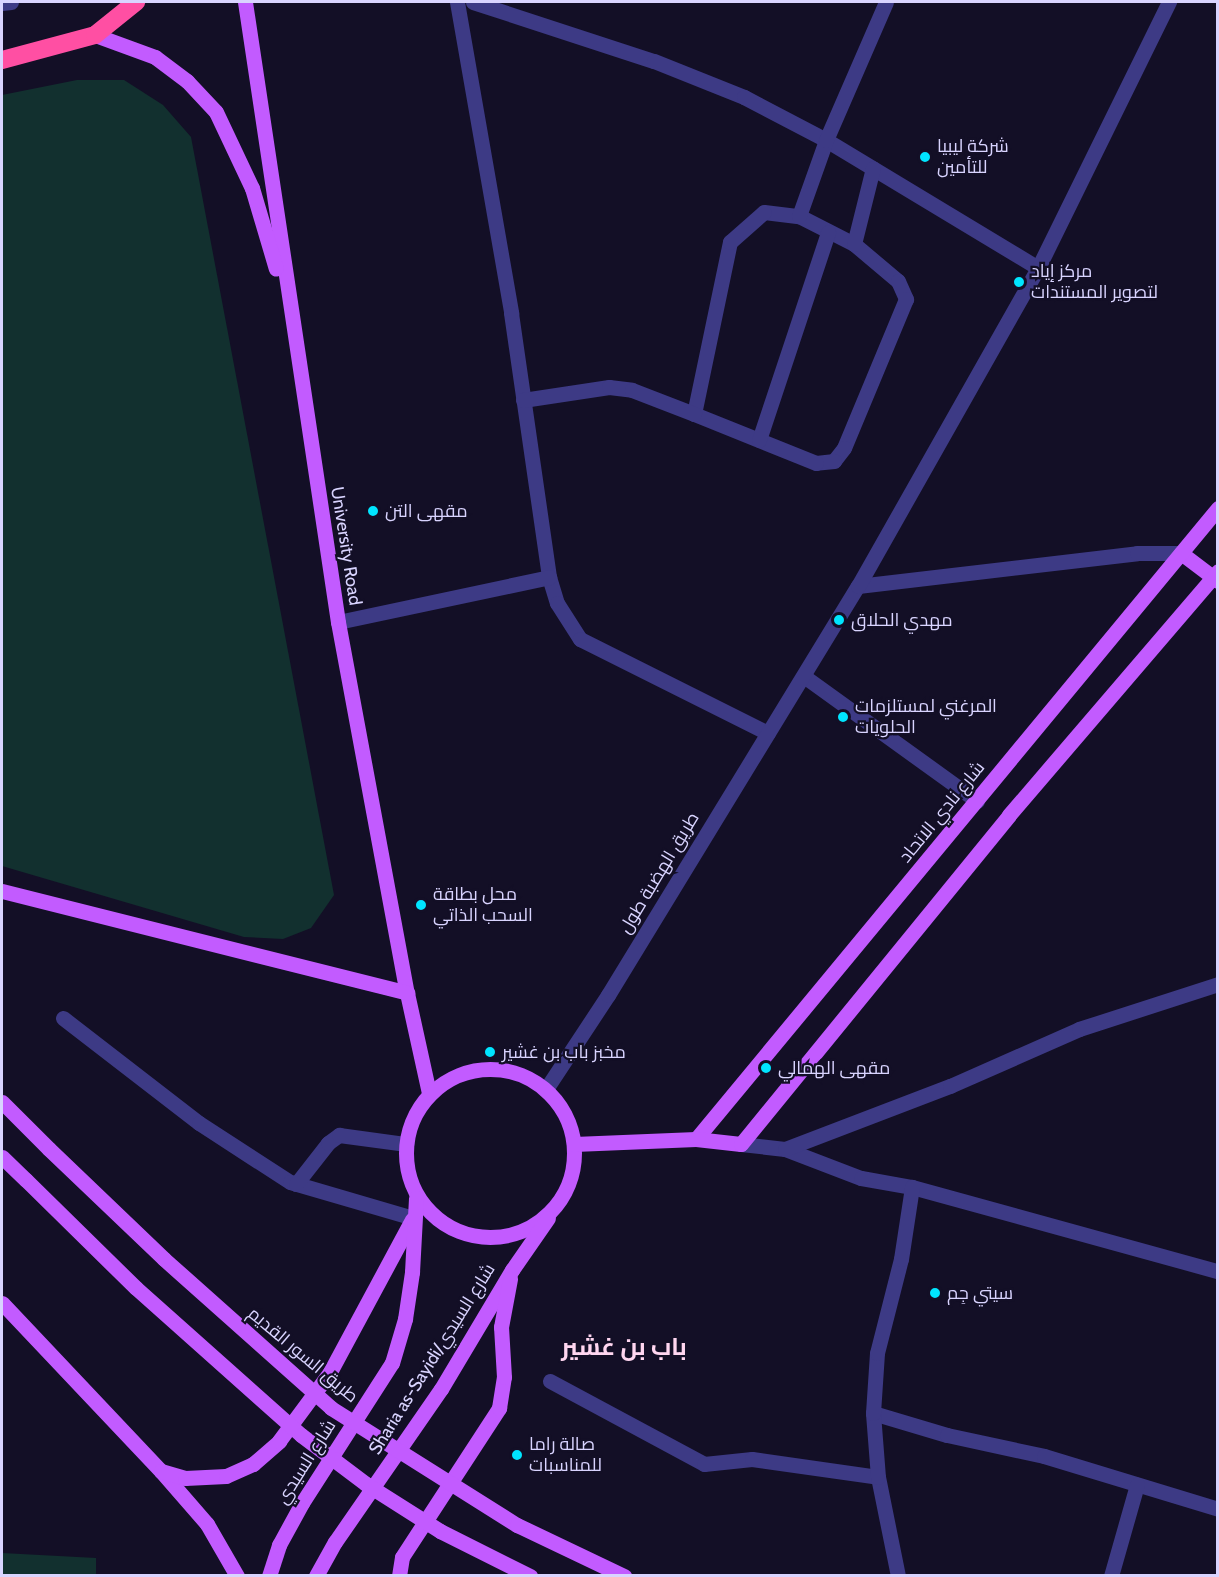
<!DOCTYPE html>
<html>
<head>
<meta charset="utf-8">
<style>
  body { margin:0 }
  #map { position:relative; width:1219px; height:1577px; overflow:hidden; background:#130f26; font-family:Cabin,Cairo,sans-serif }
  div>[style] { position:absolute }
  .green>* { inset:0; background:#12302f }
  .minor>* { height:15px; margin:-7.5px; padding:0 7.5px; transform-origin:7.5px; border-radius:7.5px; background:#3d3a85 }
  .major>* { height:15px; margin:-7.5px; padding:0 7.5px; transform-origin:7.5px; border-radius:7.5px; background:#c25bff }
  .major>.ring { margin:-7.5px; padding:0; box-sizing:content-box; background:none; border:15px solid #c25bff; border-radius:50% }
  .highway>* { height:18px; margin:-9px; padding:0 9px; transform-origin:9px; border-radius:9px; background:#ff4fa3 }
  .major-bridge>* { height:15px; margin:-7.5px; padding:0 7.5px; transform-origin:7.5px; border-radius:7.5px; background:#c25bff }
  .dots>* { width:16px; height:16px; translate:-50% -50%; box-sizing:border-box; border:3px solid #130f26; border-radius:50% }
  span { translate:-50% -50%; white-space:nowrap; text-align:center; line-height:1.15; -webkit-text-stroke:4.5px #130f26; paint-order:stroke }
  .poi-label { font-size:18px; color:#d9d4ff }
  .left { translate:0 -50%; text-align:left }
  .street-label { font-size:18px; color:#d9d4ff }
  .district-label { font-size:24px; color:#ffd6f0; font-weight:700 }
  .frame { position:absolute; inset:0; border:3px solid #d9d4ff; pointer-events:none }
</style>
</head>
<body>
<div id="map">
  <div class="green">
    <div style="clip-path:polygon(77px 80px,124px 80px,163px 105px,191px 137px,334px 895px,311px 928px,283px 939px,244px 937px,2px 866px,2px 95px)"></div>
    <div style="clip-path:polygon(2px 1553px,96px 1558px,96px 1575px,2px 1575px)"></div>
  </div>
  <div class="minor">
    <div style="left:457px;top:2px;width:316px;rotate:80.1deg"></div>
    <div style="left:511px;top:313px;width:267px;rotate:81.8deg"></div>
    <div style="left:549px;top:577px;width:27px;rotate:73deg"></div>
    <div style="left:557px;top:603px;width:43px;rotate:57.4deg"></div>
    <div style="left:580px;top:639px;width:210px;rotate:26.6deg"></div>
    <div style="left:473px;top:2px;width:190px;rotate:18.1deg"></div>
    <div style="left:654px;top:61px;width:97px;rotate:21.8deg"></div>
    <div style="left:744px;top:97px;width:93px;rotate:27.7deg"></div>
    <div style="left:826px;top:140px;width:248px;rotate:31.1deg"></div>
    <div style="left:2px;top:3px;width:9px;rotate:-6deg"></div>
    <div style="left:764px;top:212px;width:35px;rotate:7deg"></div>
    <div style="left:799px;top:216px;width:62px;rotate:27deg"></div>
    <div style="left:854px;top:244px;width:57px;rotate:40.1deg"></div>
    <div style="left:898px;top:281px;width:20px;rotate:66deg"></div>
    <div style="left:906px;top:299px;width:161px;rotate:112.6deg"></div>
    <div style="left:844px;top:448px;width:16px;rotate:128deg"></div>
    <div style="left:834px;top:461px;width:18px;rotate:174deg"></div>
    <div style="left:816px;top:463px;width:131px;rotate:-158.1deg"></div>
    <div style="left:694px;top:414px;width:176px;rotate:-78.2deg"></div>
    <div style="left:730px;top:242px;width:45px;rotate:-41.4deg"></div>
    <div style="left:799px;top:216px;width:81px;rotate:-70.4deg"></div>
    <div style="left:826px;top:140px;width:150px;rotate:-66.5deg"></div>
    <div style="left:854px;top:244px;width:78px;rotate:-76deg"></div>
    <div style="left:523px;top:400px;width:87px;rotate:-8.6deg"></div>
    <div style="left:609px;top:387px;width:23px;rotate:7deg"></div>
    <div style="left:632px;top:390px;width:66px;rotate:21.2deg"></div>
    <div style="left:759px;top:440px;width:219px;rotate:-71.6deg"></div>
    <div style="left:858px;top:586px;width:281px;rotate:-6.7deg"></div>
    <div style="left:1137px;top:553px;width:44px"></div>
    <div style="left:338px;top:622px;width:216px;rotate:-12deg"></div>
    <div style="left:805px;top:677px;width:212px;rotate:35.8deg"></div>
    <div style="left:63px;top:1018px;width:172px;rotate:37.7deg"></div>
    <div style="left:199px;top:1123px;width:108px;rotate:33deg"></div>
    <div style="left:290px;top:1182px;width:128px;rotate:16.3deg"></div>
    <div style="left:546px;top:1089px;width:113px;rotate:-56.6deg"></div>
    <div style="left:608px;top:995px;width:479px;rotate:-58.6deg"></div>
    <div style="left:858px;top:586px;width:365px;rotate:-60.5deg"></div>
    <div style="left:1038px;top:268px;width:297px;rotate:-63.8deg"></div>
    <div style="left:741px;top:1144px;width:44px;rotate:6.5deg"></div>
    <div style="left:785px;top:1149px;width:81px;rotate:20.9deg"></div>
    <div style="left:861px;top:1178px;width:52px;rotate:10deg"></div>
    <div style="left:912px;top:1187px;width:317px;rotate:15.4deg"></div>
    <div style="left:785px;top:1149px;width:177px;rotate:-20.9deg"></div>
    <div style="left:950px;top:1086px;width:141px;rotate:-23.8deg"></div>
    <div style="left:1079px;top:1029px;width:146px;rotate:-17.9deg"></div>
    <div style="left:296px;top:1184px;width:52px;rotate:-52deg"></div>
    <div style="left:328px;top:1143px;width:14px;rotate:-36deg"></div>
    <div style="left:339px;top:1135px;width:68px;rotate:7.7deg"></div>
    <div style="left:550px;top:1381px;width:175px;rotate:28.3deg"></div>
    <div style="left:704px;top:1464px;width:48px;rotate:-5.9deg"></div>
    <div style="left:752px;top:1459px;width:127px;rotate:8.1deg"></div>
    <div style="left:873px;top:1413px;width:77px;rotate:16.6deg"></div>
    <div style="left:947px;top:1435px;width:99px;rotate:12.2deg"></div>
    <div style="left:1044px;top:1456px;width:182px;rotate:16.9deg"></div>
    <div style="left:898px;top:1576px;width:101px;rotate:-101.4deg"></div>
    <div style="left:878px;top:1477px;width:64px;rotate:-94.5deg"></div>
    <div style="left:873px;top:1413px;width:60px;rotate:-86.2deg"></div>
    <div style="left:877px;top:1353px;width:97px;rotate:-75.7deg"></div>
    <div style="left:901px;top:1259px;width:73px;rotate:-81.3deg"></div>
    <div style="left:1111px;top:1576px;width:95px;rotate:-74.1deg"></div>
  </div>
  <div class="major">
    <div style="left:245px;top:2px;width:627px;rotate:81.47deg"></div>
    <div style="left:338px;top:622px;width:377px;rotate:79.5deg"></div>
    <div style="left:407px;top:993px;width:102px;rotate:77.6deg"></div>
    <div style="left:95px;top:35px;width:64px;rotate:20.1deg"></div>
    <div style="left:155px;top:57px;width:40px;rotate:37deg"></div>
    <div style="left:187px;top:81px;width:42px;rotate:46.9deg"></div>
    <div style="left:216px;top:112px;width:84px;rotate:64.7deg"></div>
    <div style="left:252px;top:188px;width:84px;rotate:73.5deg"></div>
    <div style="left:1181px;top:553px;width:46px;rotate:37.1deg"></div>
    <div style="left:2px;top:891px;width:418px;rotate:14.1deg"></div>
    <div class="ring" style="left:406px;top:1069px;width:153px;height:153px"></div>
    <div style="left:2px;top:1102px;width:66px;rotate:45deg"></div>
    <div style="left:696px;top:1139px;width:819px;rotate:-50.4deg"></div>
    <div style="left:574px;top:1144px;width:122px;rotate:-2.3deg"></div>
    <div style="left:696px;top:1139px;width:45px;rotate:6.3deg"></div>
    <div style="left:741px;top:1144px;width:424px;rotate:-50.8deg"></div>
    <div style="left:1009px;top:815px;width:321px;rotate:-49.4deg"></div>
    <div style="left:2px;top:1157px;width:33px;rotate:44deg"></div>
    <div style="left:2px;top:1303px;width:231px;rotate:46.6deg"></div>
    <div style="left:161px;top:1471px;width:70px;rotate:49deg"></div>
    <div style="left:207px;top:1524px;width:60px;rotate:60deg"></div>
    <div style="left:161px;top:1471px;width:25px;rotate:16deg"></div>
    <div style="left:185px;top:1478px;width:41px;rotate:-2.8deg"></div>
    <div style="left:226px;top:1476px;width:30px;rotate:-24deg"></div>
    <div style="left:253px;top:1464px;width:35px;rotate:-41deg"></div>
    <div style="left:279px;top:1441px;width:86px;rotate:-53.5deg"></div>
    <div style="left:330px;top:1372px;width:173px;rotate:-61.7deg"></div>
    <div style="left:269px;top:1576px;width:33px;rotate:-72deg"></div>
    <div style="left:279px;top:1545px;width:48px;rotate:-61.3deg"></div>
    <div style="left:302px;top:1503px;width:166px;rotate:-57.3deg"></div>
    <div style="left:392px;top:1363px;width:46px;rotate:-73.5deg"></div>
    <div style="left:405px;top:1319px;width:48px;rotate:-81.5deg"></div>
    <div style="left:412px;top:1272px;width:74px;rotate:-86.9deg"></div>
    <div style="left:316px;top:1576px;width:39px;rotate:-61deg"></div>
    <div style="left:335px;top:1542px;width:186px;rotate:-55.3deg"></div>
    <div style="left:441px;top:1389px;width:139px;rotate:-59.2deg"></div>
    <div style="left:512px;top:1270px;width:63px;rotate:-55.3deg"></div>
    <div style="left:399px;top:1576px;width:19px;rotate:-81deg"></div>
    <div style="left:402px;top:1557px;width:178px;rotate:-56.9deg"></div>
    <div style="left:499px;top:1408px;width:31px;rotate:-81deg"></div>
    <div style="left:504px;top:1377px;width:50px;rotate:-93.4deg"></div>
    <div style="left:501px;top:1327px;width:49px;rotate:-79.4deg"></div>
  </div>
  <div class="highway">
    <div style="left:2px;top:60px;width:96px;rotate:-15deg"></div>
    <div style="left:95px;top:35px;width:53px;rotate:-38.8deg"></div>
  </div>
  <div class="major-bridge">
    <div style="left:49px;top:1149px;width:159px;rotate:43.7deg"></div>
    <div style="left:164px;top:1259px;width:224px;rotate:41.7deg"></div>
    <div style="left:331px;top:1408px;width:220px;rotate:32.2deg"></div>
    <div style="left:517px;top:1525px;width:119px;rotate:25.5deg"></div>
    <div style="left:26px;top:1180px;width:154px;rotate:44.5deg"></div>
    <div style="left:136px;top:1288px;width:221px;rotate:41.7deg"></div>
    <div style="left:301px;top:1435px;width:81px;rotate:37deg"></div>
    <div style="left:366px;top:1484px;width:88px;rotate:32.4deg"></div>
    <div style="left:440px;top:1531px;width:101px;rotate:26.6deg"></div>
  </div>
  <div class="dots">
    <div style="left:925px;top:157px;background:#00e5ff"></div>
    <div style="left:1019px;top:282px;background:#00e5ff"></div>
    <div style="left:373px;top:511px;background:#00e5ff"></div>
    <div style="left:839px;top:620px;background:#00e5ff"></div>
    <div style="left:843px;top:717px;background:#00e5ff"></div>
    <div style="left:421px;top:905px;background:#00e5ff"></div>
    <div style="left:490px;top:1052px;background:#00e5ff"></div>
    <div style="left:766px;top:1068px;background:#00e5ff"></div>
    <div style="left:935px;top:1293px;background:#00e5ff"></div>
    <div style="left:517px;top:1455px;background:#00e5ff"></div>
  </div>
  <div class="poi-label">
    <span class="left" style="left:937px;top:157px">شركة ليبيا<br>للتأمين</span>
    <span class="left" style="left:1031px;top:282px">مركز إياد<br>لتصوير المستندات</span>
    <span class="left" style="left:385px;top:511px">مقهى التن</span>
    <span class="left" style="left:851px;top:620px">مهدي الحلاق</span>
    <span class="left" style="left:855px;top:717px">المرغني لمستلزمات<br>الحلويات</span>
    <span class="left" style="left:433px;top:905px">محل بطاقة<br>السحب الذاتي</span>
    <span class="left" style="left:502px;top:1052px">مخبز باب بن غشير</span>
    <span class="left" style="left:778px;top:1068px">مقهى الهمالي</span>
    <span class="left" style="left:947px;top:1293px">سيتي جِم</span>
    <span class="left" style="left:529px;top:1455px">صالة راما<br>للمناسبات</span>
  </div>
  <div class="street-label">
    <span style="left:346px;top:546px;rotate:81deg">University Road</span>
    <span style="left:942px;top:812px;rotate:-51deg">شارع نادي الاتحاد</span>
    <span style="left:659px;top:873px;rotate:-59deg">طريق الهضبة طول</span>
    <span style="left:303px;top:1355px;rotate:40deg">طريق السور القديم</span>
    <span style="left:432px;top:1359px;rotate:-58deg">Sharia as-Sayidi/شارع السيدي</span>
    <span style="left:306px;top:1462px;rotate:-58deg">شارع السيدي</span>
  </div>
  <div class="district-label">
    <span style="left:624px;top:1347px">باب بن غشير</span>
  </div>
  <div class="frame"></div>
</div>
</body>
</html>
